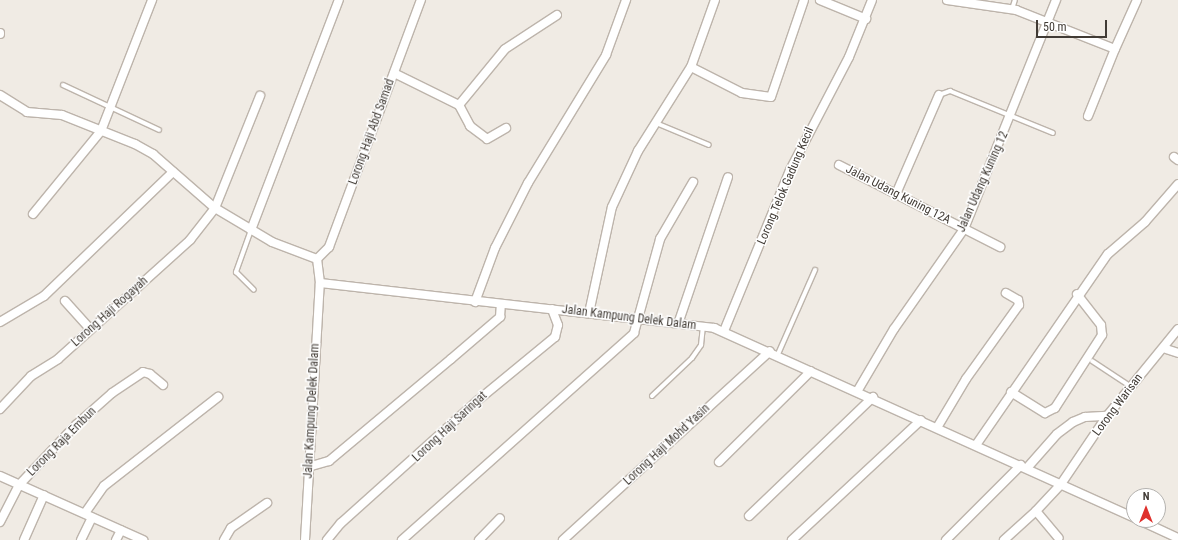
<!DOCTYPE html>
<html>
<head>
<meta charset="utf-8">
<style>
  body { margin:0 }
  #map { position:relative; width:1178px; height:540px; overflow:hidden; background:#f0ebe4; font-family:"Roboto Condensed",sans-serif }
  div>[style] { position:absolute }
  .roads { filter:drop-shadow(1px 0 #bdb4ab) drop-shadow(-1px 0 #bdb4ab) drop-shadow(0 1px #bdb4ab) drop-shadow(0 -1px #bdb4ab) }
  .service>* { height:4px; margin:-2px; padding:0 2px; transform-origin:2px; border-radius:2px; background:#fff }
  .minor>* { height:8px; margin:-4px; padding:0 4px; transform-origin:4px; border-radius:4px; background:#fff }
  span { translate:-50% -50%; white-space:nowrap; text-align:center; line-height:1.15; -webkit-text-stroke:3px #fff; paint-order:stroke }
  .street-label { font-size:12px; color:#413b35 }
  .north { position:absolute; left:1126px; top:488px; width:40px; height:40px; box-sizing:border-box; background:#fff; border:1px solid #b3b1ae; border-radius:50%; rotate:0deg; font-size:11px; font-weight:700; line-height:16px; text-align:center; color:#413b35 }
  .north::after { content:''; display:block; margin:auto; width:14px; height:18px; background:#df302c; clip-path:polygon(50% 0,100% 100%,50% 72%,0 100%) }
  .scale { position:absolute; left:1036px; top:20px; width:71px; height:18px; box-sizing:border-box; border:2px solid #413b35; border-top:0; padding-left:5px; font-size:12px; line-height:14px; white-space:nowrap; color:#413b35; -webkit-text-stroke:3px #fff; paint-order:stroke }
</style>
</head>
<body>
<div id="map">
  <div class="roads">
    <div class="service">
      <div style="left:1012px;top:9px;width:9px;rotate:-72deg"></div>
      <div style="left:63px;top:85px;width:106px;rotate:25.1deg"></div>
      <div style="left:939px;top:95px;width:12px;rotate:-20deg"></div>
      <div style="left:950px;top:91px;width:111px;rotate:22.2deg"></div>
      <div style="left:656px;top:123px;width:57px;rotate:22.5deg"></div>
      <div style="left:251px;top:230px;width:45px;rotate:109.7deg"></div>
      <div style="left:236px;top:272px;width:25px;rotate:45deg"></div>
      <div style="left:778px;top:354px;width:92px;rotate:-66.2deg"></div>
      <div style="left:1092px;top:361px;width:45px;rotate:33.3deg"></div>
      <div style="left:652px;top:396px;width:55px;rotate:-43.5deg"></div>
      <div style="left:692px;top:358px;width:16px;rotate:-55deg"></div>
      <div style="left:701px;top:345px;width:18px;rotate:-84deg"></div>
    </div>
    <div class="minor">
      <div style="left:820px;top:0;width:50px;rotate:22.4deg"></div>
      <div style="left:947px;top:0;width:70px;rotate:8.2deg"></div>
      <div style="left:1016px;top:10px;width:106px;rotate:21.5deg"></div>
      <div style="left:1115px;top:49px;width:54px;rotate:-65.8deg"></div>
      <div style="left:0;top:33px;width:1px;rotate:90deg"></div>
      <div style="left:691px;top:67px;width:57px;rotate:27deg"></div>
      <div style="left:742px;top:93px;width:29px;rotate:8deg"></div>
      <div style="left:771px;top:97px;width:102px;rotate:-71.2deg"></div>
      <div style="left:394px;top:73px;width:72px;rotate:26.2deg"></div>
      <div style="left:459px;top:105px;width:72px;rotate:-50.6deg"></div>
      <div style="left:505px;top:49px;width:62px;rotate:-33.2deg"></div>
      <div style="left:0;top:95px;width:32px;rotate:32deg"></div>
      <div style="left:27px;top:112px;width:35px;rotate:5deg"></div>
      <div style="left:62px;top:115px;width:79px;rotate:21.7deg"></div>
      <div style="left:135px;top:144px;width:21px;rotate:29deg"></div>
      <div style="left:153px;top:154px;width:82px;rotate:41.1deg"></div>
      <div style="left:215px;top:208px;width:66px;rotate:30.8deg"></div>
      <div style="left:272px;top:242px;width:48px;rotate:20.7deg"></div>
      <div style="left:459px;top:105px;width:24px;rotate:62deg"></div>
      <div style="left:470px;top:126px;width:21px;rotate:37deg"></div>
      <div style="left:487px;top:139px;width:22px;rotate:-30deg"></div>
      <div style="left:1088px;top:116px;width:72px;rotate:-68.1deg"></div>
      <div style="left:1174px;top:157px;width:5px;rotate:37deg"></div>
      <div style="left:839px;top:165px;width:181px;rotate:27deg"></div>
      <div style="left:896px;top:194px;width:108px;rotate:-66.5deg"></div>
      <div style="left:33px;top:214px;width:107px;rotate:-50.7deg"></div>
      <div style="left:101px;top:131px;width:141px;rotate:-68.7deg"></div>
      <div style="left:251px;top:230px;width:246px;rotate:-69.1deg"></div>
      <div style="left:317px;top:259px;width:17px;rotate:-45deg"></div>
      <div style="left:329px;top:247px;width:264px;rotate:-69.6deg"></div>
      <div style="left:320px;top:283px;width:397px;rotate:6.5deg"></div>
      <div style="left:714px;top:328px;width:461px;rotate:24.3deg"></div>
      <div style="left:65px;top:301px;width:38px;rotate:48deg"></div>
      <div style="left:475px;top:302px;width:58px;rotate:-69.7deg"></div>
      <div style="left:495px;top:248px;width:73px;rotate:-63.1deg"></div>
      <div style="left:528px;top:183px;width:150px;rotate:-58.6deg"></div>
      <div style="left:606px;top:55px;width:59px;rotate:-70deg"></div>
      <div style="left:589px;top:313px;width:108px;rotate:-77.8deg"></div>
      <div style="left:612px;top:207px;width:62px;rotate:-65.1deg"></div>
      <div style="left:638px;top:151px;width:99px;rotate:-57.8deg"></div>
      <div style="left:691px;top:67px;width:71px;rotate:-70.3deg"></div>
      <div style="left:0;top:322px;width:51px;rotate:-30.6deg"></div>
      <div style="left:44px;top:296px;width:179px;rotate:-43.9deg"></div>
      <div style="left:678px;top:324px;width:155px;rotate:-71.2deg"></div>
      <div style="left:724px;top:331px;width:174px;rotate:-67.7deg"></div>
      <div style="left:790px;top:170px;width:127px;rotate:-62.4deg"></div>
      <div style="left:849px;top:57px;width:61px;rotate:-68deg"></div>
      <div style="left:1166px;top:349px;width:13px;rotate:18deg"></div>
      <div style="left:858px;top:390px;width:71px;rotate:-59.5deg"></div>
      <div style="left:894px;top:329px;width:122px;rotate:-55deg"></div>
      <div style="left:964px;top:229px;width:247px;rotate:-68.1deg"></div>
      <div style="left:1011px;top:392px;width:40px;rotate:32deg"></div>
      <div style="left:1045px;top:413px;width:11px;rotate:-27deg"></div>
      <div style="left:1055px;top:408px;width:87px;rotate:-57.2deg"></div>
      <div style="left:1102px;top:335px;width:10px;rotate:-96deg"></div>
      <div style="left:1101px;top:325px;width:39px;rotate:-128deg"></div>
      <div style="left:0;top:409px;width:45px;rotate:-46.8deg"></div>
      <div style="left:31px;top:376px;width:32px;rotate:-32deg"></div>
      <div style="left:58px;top:359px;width:178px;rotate:-42deg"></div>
      <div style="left:190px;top:240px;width:41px;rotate:-52deg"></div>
      <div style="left:215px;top:208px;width:121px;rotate:-68.1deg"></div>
      <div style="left:938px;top:426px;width:55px;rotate:-59.2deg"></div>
      <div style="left:966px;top:379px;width:91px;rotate:-54.4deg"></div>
      <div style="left:1019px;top:305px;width:5px;rotate:-101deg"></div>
      <div style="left:1018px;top:300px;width:14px;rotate:-150deg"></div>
      <div style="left:976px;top:445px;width:232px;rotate:-55.4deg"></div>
      <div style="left:1108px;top:254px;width:49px;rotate:-40.9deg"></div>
      <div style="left:1145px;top:222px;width:50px;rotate:-49deg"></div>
      <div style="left:719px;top:462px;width:129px;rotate:-44.7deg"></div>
      <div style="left:308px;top:467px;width:22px;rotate:-16deg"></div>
      <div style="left:329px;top:461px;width:159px;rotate:-39.9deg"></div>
      <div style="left:451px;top:359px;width:65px;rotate:-40.6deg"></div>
      <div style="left:500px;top:317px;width:13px;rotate:-86deg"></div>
      <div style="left:1027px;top:468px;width:45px;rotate:-48.6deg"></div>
      <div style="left:1057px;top:434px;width:20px;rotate:-37deg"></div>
      <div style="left:1073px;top:422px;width:13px;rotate:-23deg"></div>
      <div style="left:1085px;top:417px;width:22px;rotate:-3deg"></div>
      <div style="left:0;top:476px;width:157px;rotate:24.1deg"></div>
      <div style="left:1036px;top:511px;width:37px;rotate:-47deg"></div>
      <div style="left:1061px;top:484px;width:82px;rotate:-55.9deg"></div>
      <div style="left:1107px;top:416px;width:112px;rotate:-50.8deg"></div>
      <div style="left:85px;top:513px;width:33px;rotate:-55deg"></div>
      <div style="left:104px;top:486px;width:145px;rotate:-38deg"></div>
      <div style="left:749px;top:516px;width:172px;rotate:-43.8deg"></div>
      <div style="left:1139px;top:520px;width:43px;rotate:24.8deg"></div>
      <div style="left:0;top:522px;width:42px;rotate:-62.8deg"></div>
      <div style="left:19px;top:485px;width:83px;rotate:-46.5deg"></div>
      <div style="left:76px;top:425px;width:48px;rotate:-41.6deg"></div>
      <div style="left:112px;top:393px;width:37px;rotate:-34deg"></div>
      <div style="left:143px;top:372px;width:7px;rotate:16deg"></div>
      <div style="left:150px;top:374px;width:17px;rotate:40deg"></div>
      <div style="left:24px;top:540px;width:49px;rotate:-66deg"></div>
      <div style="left:81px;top:540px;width:25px;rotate:-64deg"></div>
      <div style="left:116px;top:540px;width:11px;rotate:-63deg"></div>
      <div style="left:224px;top:540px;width:14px;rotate:-60deg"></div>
      <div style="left:231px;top:528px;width:44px;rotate:-34.8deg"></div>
      <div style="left:305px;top:540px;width:257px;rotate:-86.7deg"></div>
      <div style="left:320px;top:283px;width:24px;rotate:-97deg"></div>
      <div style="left:327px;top:540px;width:22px;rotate:-51deg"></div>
      <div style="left:341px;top:523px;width:183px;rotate:-41.9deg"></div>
      <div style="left:477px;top:401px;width:101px;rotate:-39.4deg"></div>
      <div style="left:555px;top:337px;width:12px;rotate:-76deg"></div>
      <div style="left:558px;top:325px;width:17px;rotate:-111deg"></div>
      <div style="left:402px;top:540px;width:311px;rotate:-41.7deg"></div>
      <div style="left:634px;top:333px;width:98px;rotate:-74.5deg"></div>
      <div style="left:660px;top:239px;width:66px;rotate:-59.9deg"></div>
      <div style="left:479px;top:540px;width:30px;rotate:-46deg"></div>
      <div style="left:563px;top:540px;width:280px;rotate:-42.4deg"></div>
      <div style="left:792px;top:540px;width:176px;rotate:-42.9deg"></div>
      <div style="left:946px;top:540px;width:106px;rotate:-45deg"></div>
      <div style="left:1004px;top:540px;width:43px;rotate:-42.2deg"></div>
      <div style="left:1036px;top:511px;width:35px;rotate:50deg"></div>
    </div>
  </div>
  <div class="street-label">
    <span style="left:372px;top:132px;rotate:-70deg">Lorong Haji Abd Samad</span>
    <span style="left:983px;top:182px;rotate:-66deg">Jalan Udang Kuning 12</span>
    <span style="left:786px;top:186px;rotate:-67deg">Lorong Telok Gadung Kecil</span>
    <span style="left:898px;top:195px;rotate:27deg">Jalan Udang Kuning 12A</span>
    <span style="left:110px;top:312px;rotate:-42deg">Lorong Haji Rogayah</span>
    <span style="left:629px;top:318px;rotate:7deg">Jalan Kampung Delek Dalam</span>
    <span style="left:1118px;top:405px;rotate:-53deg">Lorong Warisan</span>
    <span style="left:312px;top:411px;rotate:-87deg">Jalan Kampung Delek Dalam</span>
    <span style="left:450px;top:427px;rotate:-43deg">Lorong Haji Saringat</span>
    <span style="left:62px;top:442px;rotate:-45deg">Lorong Raja Embun</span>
    <span style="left:667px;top:445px;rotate:-43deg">Lorong Haji Mohd Yasin</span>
  </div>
  <div class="north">N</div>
  <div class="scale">50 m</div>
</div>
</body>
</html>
